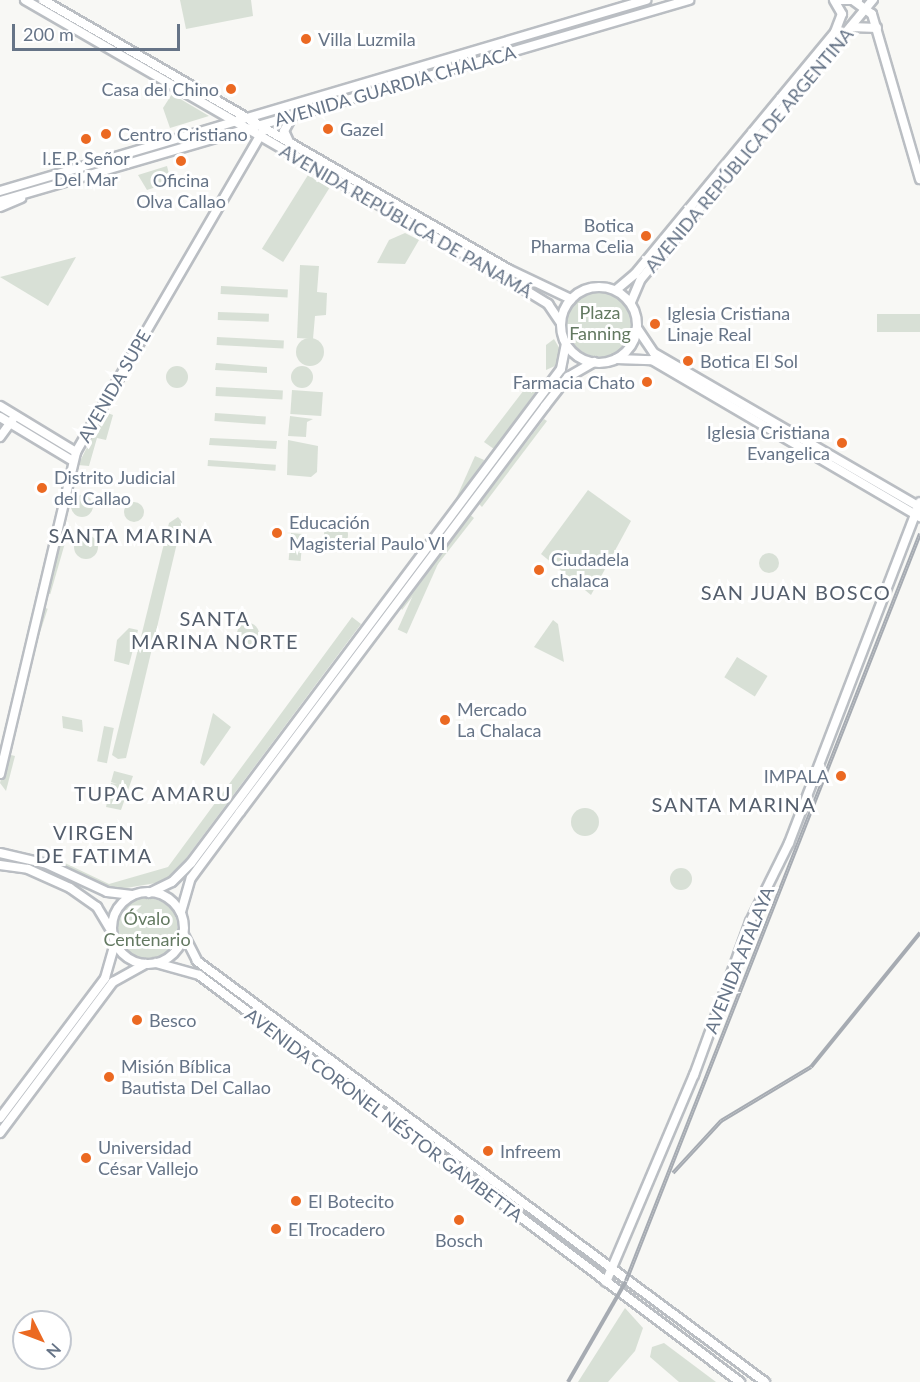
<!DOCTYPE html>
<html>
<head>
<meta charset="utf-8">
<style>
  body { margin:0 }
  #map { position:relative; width:920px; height:1382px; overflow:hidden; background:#f8f8f5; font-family:Lato,sans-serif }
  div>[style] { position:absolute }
  .green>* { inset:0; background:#d8e0d6; transform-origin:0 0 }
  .round { border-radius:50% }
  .roads { filter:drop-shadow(2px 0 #babec3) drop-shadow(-2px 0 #babec3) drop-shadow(0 2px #babec3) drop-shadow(0 -2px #babec3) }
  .secondary>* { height:8px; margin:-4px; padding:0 4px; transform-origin:4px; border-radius:4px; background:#fff }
  .primary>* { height:8px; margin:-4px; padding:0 4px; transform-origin:4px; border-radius:4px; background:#fff }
  .primary>.ring { margin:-4px; padding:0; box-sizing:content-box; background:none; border:8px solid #fff; border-radius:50% }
  .rail>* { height:4px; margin-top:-2px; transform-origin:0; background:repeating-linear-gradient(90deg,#fff 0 4.5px,#a6abb2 0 9px); box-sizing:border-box; border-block:2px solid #a6abb2 }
  .dots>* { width:16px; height:16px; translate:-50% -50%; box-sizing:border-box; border:3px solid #fff; border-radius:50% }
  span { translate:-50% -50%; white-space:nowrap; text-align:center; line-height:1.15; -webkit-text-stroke:6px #fff; paint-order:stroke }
  .poi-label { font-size:18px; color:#667487 }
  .left { translate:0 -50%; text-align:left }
  .right { translate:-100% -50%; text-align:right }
  .street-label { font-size:18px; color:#667487 }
  .park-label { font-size:18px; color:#637961 }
  .neighbourhood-label { font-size:20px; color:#545e6c; letter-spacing:1.5px }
  .north { position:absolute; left:12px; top:1310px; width:60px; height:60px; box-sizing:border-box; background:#fff; border:2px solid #c2c7cf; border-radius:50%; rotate:132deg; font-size:16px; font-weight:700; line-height:24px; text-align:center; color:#667487 }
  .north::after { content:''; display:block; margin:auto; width:21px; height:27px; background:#eb6922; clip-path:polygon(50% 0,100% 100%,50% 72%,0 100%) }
  .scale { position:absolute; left:12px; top:24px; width:168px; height:27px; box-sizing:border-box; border:3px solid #667487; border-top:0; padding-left:8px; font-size:18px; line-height:21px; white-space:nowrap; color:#667487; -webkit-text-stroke:4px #fff; paint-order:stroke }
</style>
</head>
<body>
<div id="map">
  <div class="green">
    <div style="clip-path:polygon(180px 0,251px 0,253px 16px,186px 29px)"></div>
    <div style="clip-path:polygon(470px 58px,467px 61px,338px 97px,340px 94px)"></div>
    <div style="clip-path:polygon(172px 94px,209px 116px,170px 128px,163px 108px)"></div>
    <div style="clip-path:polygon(167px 166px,171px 182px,147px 190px,138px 175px)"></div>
    <div style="left:308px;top:175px;width:25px;height:87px;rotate:32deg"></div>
    <div style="clip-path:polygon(405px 233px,419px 240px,405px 264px,377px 263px,389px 240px)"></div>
    <div style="clip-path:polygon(76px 257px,48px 306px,0 277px)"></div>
    <div style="clip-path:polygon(300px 265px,319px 266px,317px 292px,327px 293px,326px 315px,315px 316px,313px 339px,297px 338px)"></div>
    <div style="left:221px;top:286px;width:67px;height:8px;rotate:3deg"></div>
    <div class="round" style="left:567px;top:291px;width:66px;height:66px"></div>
    <div style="left:218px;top:312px;width:51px;height:8px;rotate:2deg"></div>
    <div style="left:920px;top:314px;width:18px;height:43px;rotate:90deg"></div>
    <div style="left:217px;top:337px;width:67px;height:8px;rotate:3deg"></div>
    <div class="round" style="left:296px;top:338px;width:28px;height:28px"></div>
    <div style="clip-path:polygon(554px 339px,561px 351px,555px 366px,546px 370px,546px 345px)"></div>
    <div style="clip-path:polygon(216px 363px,267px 367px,267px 373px,215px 370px)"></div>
    <div class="round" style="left:291px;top:366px;width:22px;height:22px"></div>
    <div class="round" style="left:166px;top:366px;width:22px;height:22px"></div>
    <div style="left:216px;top:387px;width:67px;height:9px;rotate:3deg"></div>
    <div style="clip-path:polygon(539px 387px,494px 449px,484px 442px,524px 390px)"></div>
    <div style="left:292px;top:390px;width:31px;height:24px;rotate:4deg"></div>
    <div style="clip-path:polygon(105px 412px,113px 415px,106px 440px,97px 438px,89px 466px,78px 465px)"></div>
    <div style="left:215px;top:413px;width:51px;height:8px;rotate:4deg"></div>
    <div style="clip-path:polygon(290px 416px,313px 419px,307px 422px,306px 437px,288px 436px)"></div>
    <div style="clip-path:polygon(544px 419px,547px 421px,482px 507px,479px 504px)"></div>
    <div style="clip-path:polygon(210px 438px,277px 441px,276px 449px,209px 445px)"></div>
    <div style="clip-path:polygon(288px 440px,318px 446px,317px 472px,311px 477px,287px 475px)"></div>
    <div style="left:475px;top:456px;width:10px;height:190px;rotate:24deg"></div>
    <div style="left:208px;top:460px;width:68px;height:6px;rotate:4deg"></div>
    <div style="clip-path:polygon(588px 490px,631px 521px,591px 595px,541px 554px)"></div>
    <div class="round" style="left:71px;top:495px;width:22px;height:22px"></div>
    <div class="round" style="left:124px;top:502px;width:20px;height:20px"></div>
    <div style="clip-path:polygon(469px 514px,474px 518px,402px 610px,401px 608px)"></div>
    <div style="clip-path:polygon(178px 517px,182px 522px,126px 758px,118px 759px,112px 755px,124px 706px,169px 523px)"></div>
    <div class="round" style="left:324px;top:523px;width:24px;height:24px"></div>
    <div style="left:62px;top:528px;width:7px;height:67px;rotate:16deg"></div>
    <div style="left:291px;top:533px;width:12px;height:27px;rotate:5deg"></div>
    <div class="round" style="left:74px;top:535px;width:24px;height:24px"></div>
    <div class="round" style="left:759px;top:553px;width:20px;height:20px"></div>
    <div style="left:42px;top:607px;width:6px;height:57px;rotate:18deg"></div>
    <div style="clip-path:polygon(352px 617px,361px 624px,178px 869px,162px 882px,108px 891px,43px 860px,46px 854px,109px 884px,168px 867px)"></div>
    <div style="clip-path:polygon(553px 620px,558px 624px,564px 662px,534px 647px)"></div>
    <div class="round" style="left:237px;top:623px;width:22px;height:22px"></div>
    <div style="clip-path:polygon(129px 628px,138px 630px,129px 665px,114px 661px,117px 640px)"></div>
    <div style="left:737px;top:657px;width:36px;height:24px;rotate:32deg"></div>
    <div style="clip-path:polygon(213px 713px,231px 727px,204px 766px,200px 763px)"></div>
    <div style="clip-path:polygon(62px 716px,82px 720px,83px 732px,63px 728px)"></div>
    <div style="left:104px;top:726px;width:10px;height:36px;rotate:11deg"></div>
    <div style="clip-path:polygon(7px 754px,15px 756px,6px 791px,0 783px)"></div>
    <div style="clip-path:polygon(114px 771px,133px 776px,121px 810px,106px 807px,111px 783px,117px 784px,111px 782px)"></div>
    <div class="round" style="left:571px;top:808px;width:28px;height:28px"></div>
    <div style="clip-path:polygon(0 859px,33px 863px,93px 892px,32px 869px,0 864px)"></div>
    <div class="round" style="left:670px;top:868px;width:22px;height:22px"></div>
    <div class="round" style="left:116px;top:898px;width:62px;height:62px"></div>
    <div style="clip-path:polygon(625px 1308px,643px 1328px,635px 1351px,608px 1382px,578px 1382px)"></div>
    <div style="clip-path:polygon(664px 1343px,716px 1382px,679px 1382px,650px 1357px,652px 1347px)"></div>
  </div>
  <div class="roads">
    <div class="secondary">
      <div style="left:25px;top:0;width:553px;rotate:30.04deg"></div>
      <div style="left:504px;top:277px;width:52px;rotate:31.5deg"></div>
      <div style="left:548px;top:304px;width:23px;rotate:56deg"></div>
      <div style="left:43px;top:0;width:537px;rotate:30.05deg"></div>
      <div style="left:508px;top:269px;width:70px;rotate:25.5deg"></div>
      <div style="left:854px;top:1px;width:22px;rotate:36deg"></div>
      <div style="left:872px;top:14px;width:172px;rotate:73.8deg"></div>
      <div style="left:0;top:207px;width:23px;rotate:-23deg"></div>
      <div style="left:637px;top:328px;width:30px;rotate:56deg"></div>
      <div style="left:654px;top:353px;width:307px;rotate:30.1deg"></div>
      <div style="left:616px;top:359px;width:36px;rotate:2deg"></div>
      <div style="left:652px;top:360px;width:311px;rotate:30.4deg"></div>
      <div style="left:0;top:406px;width:89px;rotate:31.2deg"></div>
      <div style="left:0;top:417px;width:85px;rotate:31.1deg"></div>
      <div style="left:0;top:437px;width:22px;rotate:-54deg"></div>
      <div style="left:0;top:774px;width:331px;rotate:-76.7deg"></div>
      <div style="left:76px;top:452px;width:374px;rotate:-59.8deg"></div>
      <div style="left:0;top:1118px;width:175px;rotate:-53.1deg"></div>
      <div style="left:105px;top:978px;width:35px;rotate:-74deg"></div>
      <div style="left:0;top:1133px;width:189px;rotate:-53.2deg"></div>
      <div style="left:113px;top:982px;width:37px;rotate:-29deg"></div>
      <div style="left:606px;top:1282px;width:225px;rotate:-67deg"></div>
      <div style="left:694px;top:1075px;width:163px;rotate:-69.9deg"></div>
      <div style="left:750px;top:922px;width:88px;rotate:-63.7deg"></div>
      <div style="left:789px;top:843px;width:365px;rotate:-69deg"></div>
    </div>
    <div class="primary">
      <div style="left:839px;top:0;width:19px"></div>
      <div style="left:851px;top:27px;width:26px;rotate:2deg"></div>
      <div style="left:290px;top:144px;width:14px;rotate:-115deg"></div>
      <div style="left:284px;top:131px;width:18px;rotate:-61deg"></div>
      <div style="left:0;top:191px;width:674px;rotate:-16.47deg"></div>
      <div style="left:0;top:201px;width:718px;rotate:-16.26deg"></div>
      <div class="ring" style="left:561px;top:287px;width:68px;height:68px"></div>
      <div style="left:616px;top:290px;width:25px;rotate:-40deg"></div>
      <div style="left:635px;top:274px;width:314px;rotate:-50.4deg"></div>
      <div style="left:835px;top:32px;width:19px;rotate:-69deg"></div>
      <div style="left:842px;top:14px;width:16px;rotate:-120deg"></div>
      <div style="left:631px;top:302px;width:25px;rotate:-67deg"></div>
      <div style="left:641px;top:279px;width:363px;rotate:-50.3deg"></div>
      <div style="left:0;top:853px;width:48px;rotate:13.2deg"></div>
      <div style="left:47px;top:864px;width:66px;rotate:25deg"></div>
      <div style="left:107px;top:892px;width:25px;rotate:7deg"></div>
      <div style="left:0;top:865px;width:28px;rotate:8deg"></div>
      <div style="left:28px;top:869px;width:46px;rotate:24.3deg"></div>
      <div style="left:70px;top:888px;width:33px;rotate:35deg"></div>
      <div style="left:97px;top:907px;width:27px;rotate:59deg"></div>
      <div class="ring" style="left:112px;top:892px;width:64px;height:64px"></div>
      <div style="left:149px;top:893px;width:25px;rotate:-26deg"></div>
      <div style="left:172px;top:882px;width:27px;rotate:-45deg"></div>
      <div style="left:191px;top:863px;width:617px;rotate:-53.17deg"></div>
      <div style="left:561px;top:369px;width:26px;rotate:-79deg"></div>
      <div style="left:181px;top:912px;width:35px;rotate:-74deg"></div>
      <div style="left:191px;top:878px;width:82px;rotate:-53.4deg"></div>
      <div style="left:240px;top:812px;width:508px;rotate:-53.08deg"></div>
      <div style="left:545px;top:406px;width:37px;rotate:-52deg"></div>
      <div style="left:568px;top:377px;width:30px;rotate:-30deg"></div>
      <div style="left:183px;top:933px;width:31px;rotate:63deg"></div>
      <div style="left:197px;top:961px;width:707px;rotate:36.55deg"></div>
      <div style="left:156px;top:963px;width:45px;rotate:15.6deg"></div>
      <div style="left:199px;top:975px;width:677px;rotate:36.95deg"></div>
    </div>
  </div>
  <div class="rail">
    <div style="left:673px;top:1173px;width:71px;rotate:-47.3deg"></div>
    <div style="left:721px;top:1121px;width:105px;rotate:-31deg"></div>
    <div style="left:811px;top:1067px;width:173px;rotate:-50.9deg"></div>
    <div style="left:568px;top:1382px;width:116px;rotate:-60.1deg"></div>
    <div style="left:626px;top:1281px;width:803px;rotate:-68.52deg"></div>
  </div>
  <div class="dots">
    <div style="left:306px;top:39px;background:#eb6922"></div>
    <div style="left:231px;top:89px;background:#eb6922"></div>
    <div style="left:328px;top:129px;background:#eb6922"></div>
    <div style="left:106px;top:134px;background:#eb6922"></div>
    <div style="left:86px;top:139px;background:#eb6922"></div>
    <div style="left:181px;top:161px;background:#eb6922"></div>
    <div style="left:646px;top:236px;background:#eb6922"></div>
    <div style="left:655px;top:324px;background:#eb6922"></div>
    <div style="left:688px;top:361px;background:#eb6922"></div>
    <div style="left:647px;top:382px;background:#eb6922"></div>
    <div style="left:842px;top:443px;background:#eb6922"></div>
    <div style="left:42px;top:488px;background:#eb6922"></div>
    <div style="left:277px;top:533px;background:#eb6922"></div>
    <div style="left:539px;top:570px;background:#eb6922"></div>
    <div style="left:445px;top:720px;background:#eb6922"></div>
    <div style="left:841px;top:776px;background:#eb6922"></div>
    <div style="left:137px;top:1020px;background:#eb6922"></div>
    <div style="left:109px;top:1077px;background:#eb6922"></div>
    <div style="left:488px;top:1151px;background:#eb6922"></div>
    <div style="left:86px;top:1158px;background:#eb6922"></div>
    <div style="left:296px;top:1201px;background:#eb6922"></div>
    <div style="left:459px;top:1220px;background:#eb6922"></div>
    <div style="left:276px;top:1229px;background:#eb6922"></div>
  </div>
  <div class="poi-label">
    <span class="left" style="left:318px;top:39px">Villa Luzmila</span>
    <span class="right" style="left:219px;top:89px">Casa del Chino</span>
    <span class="left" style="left:340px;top:129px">Gazel</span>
    <span class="left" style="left:118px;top:134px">Centro Cristiano</span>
    <span style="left:86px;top:169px">I.E.P. Señor<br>Del Mar</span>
    <span style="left:181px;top:191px">Oficina<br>Olva Callao</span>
    <span class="right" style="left:634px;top:236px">Botica<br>Pharma Celia</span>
    <span class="left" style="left:667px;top:324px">Iglesia Cristiana<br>Linaje Real</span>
    <span class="left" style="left:700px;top:361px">Botica El Sol</span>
    <span class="right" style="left:635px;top:382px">Farmacia Chato</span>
    <span class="right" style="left:830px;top:443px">Iglesia Cristiana<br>Evangelica</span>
    <span class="left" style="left:54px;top:488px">Distrito Judicial<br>del Callao</span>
    <span class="left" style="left:289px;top:533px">Educación<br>Magisterial Paulo VI</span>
    <span class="left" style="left:551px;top:570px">Ciudadela<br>chalaca</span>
    <span class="left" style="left:457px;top:720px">Mercado<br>La Chalaca</span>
    <span class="right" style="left:829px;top:776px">IMPALA</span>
    <span class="left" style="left:149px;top:1020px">Besco</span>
    <span class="left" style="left:121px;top:1077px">Misión Bíblica<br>Bautista Del Callao</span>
    <span class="left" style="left:98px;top:1158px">Universidad<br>César Vallejo</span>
    <span class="left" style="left:500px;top:1151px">Infreem</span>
    <span class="left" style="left:308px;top:1201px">El Botecito</span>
    <span class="left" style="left:288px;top:1229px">El Trocadero</span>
    <span style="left:459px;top:1240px">Bosch</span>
  </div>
  <div class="street-label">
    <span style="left:395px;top:86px;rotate:-16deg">AVENIDA GUARDIA CHALACA</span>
    <span style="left:749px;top:150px;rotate:-50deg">AVENIDA REPÚBLICA DE ARGENTINA</span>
    <span style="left:406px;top:221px;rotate:30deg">AVENIDA REPÚBLICA DE PANAMÁ</span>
    <span style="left:114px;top:386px;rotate:-60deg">AVENIDA SUPE</span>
    <span style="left:739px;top:960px;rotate:-68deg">AVENIDA ATALAYA</span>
    <span style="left:384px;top:1115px;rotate:37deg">AVENIDA CORONEL NÉSTOR GAMBETTA</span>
  </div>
  <div class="park-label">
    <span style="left:600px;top:323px">Plaza<br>Fanning</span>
    <span style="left:147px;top:929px">Óvalo<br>Centenario</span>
  </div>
  <div class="neighbourhood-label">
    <span style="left:131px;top:535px">SANTA MARINA</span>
    <span style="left:796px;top:592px">SAN JUAN BOSCO</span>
    <span style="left:215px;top:630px">SANTA<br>MARINA NORTE</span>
    <span style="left:153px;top:793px">TUPAC AMARU</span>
    <span style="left:734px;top:804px">SANTA MARINA</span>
    <span style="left:94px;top:844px">VIRGEN<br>DE FATIMA</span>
  </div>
  <div class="north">N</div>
  <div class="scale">200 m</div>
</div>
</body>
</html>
